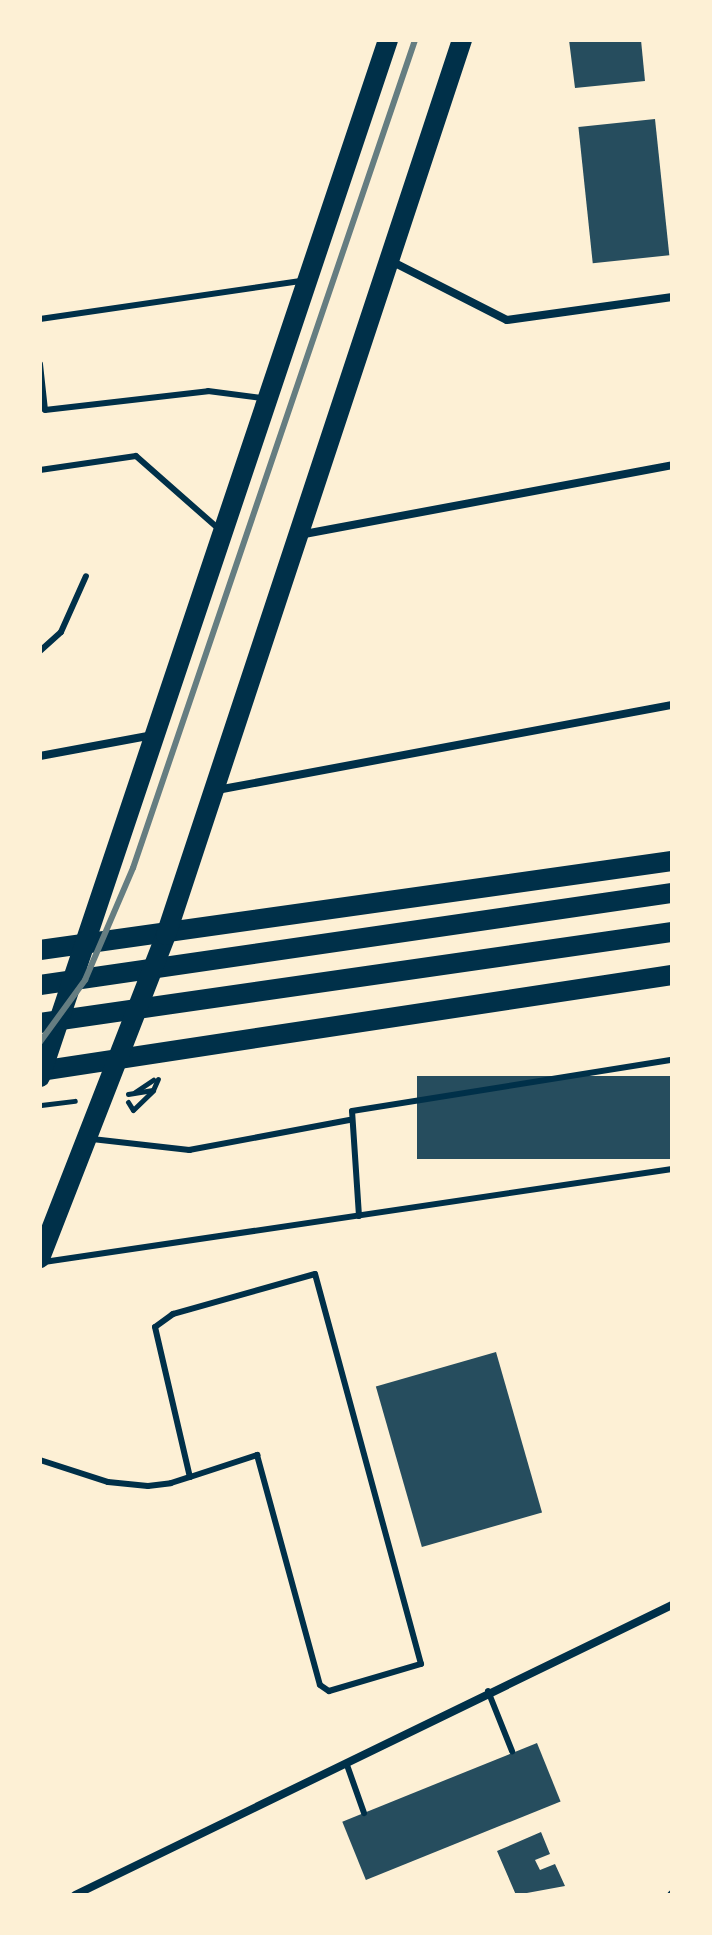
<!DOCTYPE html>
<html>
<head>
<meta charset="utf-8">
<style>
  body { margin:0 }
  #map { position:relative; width:712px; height:1935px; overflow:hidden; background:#fdf0d5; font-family:"Space Grotesk",sans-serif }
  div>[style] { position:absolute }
  .building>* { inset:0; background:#264d5e; transform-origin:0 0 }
  .path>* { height:5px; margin:-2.5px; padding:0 2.5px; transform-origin:2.5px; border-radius:2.5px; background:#003049 }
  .service>* { height:6px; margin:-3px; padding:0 3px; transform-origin:3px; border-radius:3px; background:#003049 }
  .minor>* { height:8px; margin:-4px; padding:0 4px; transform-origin:4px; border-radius:4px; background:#003049 }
  .primary>* { height:20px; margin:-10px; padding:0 10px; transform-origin:10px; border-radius:10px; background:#003049 }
  .rail>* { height:6px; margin:-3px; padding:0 3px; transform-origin:3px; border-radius:3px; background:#657d81 }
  span { translate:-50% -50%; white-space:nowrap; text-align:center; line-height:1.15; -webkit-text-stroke:6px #fdf0d5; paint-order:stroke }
  .frame { position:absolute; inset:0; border:42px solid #fdf0d5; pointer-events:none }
</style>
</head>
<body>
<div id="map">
  <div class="building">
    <div style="clip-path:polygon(569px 40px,641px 40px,645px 81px,575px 88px)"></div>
    <div style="left:655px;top:119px;width:137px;height:77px;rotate:84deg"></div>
    <div style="left:672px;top:1076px;width:83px;height:255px;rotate:90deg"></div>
    <div style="left:496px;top:1352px;width:167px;height:125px;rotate:74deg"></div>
    <div style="left:537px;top:1743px;width:63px;height:210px;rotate:68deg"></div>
    <div style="clip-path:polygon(541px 1832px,550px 1854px,535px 1860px,540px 1870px,555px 1864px,565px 1886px,516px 1895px,497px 1851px)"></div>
  </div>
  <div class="path">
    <div style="left:135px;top:1092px;width:22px;rotate:-34deg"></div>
    <div style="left:128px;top:1094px;width:25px;rotate:-9deg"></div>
    <div style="left:153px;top:1090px;width:12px;rotate:-66deg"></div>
    <div style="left:128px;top:1102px;width:9px;rotate:58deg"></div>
    <div style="left:133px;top:1110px;width:28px;rotate:-44deg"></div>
    <div style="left:41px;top:1105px;width:34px;rotate:-7deg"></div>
  </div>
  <div class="service">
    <div style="left:40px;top:319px;width:265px;rotate:-8.3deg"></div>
    <div style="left:40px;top:364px;width:46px;rotate:83.8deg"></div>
    <div style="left:45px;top:410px;width:164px;rotate:-6.6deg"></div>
    <div style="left:208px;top:391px;width:54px;rotate:7.4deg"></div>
    <div style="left:40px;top:470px;width:97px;rotate:-8.3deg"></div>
    <div style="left:136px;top:456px;width:112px;rotate:41.4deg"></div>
    <div style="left:40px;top:651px;width:28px;rotate:-42deg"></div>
    <div style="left:61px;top:632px;width:61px;rotate:-65.9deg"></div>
    <div style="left:92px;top:1139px;width:98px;rotate:6.5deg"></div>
    <div style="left:189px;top:1150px;width:163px;rotate:-10.6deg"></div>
    <div style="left:359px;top:1216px;width:105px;rotate:-93.8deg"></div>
    <div style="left:352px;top:1111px;width:324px;rotate:-9.1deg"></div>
    <div style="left:44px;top:1262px;width:635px;rotate:-8.42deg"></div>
    <div style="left:40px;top:1460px;width:71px;rotate:17.9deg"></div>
    <div style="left:108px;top:1482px;width:40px;rotate:5.7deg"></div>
    <div style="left:148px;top:1486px;width:23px;rotate:-7deg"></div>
    <div style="left:171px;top:1483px;width:20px;rotate:-18deg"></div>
    <div style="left:190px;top:1477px;width:71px;rotate:-18.2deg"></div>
    <div style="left:257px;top:1455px;width:238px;rotate:74.7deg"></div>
    <div style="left:320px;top:1685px;width:11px;rotate:34deg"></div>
    <div style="left:329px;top:1691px;width:96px;rotate:-16.4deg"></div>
    <div style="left:421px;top:1664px;width:404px;rotate:-105.2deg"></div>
    <div style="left:315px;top:1274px;width:148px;rotate:164.3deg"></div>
    <div style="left:173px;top:1314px;width:22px;rotate:144deg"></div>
    <div style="left:155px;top:1327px;width:154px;rotate:76.9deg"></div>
    <div style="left:488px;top:1691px;width:65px;rotate:68.2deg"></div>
    <div style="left:347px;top:1765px;width:51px;rotate:70.5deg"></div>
  </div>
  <div class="minor">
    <div style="left:389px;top:260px;width:132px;rotate:27deg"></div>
    <div style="left:507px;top:320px;width:167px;rotate:-7.9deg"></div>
    <div style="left:299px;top:535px;width:380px;rotate:-10.6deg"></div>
    <div style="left:40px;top:756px;width:115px;rotate:-10.5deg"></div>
    <div style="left:217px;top:790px;width:463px;rotate:-10.6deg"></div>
    <div style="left:75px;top:1895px;width:664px;rotate:-25.91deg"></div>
    <div style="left:671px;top:1895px;width:1px;rotate:-45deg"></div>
  </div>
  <div class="primary">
    <div style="left:40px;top:950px;width:638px;rotate:-8.02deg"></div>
    <div style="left:40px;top:985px;width:639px;rotate:-8.28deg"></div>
    <div style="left:40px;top:1023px;width:639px;rotate:-8.19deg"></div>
    <div style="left:40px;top:1071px;width:639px;rotate:-8.64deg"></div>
    <div style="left:40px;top:1077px;width:1094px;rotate:-71.45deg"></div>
    <div style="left:40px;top:1258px;width:347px;rotate:-68.7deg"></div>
    <div style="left:166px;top:935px;width:943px;rotate:-71.7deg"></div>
  </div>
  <div class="rail">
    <div style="left:40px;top:1042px;width:77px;rotate:-54deg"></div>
    <div style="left:85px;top:980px;width:122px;rotate:-66.8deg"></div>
    <div style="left:133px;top:868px;width:875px;rotate:-71.19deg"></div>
  </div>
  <div class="frame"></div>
</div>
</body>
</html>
